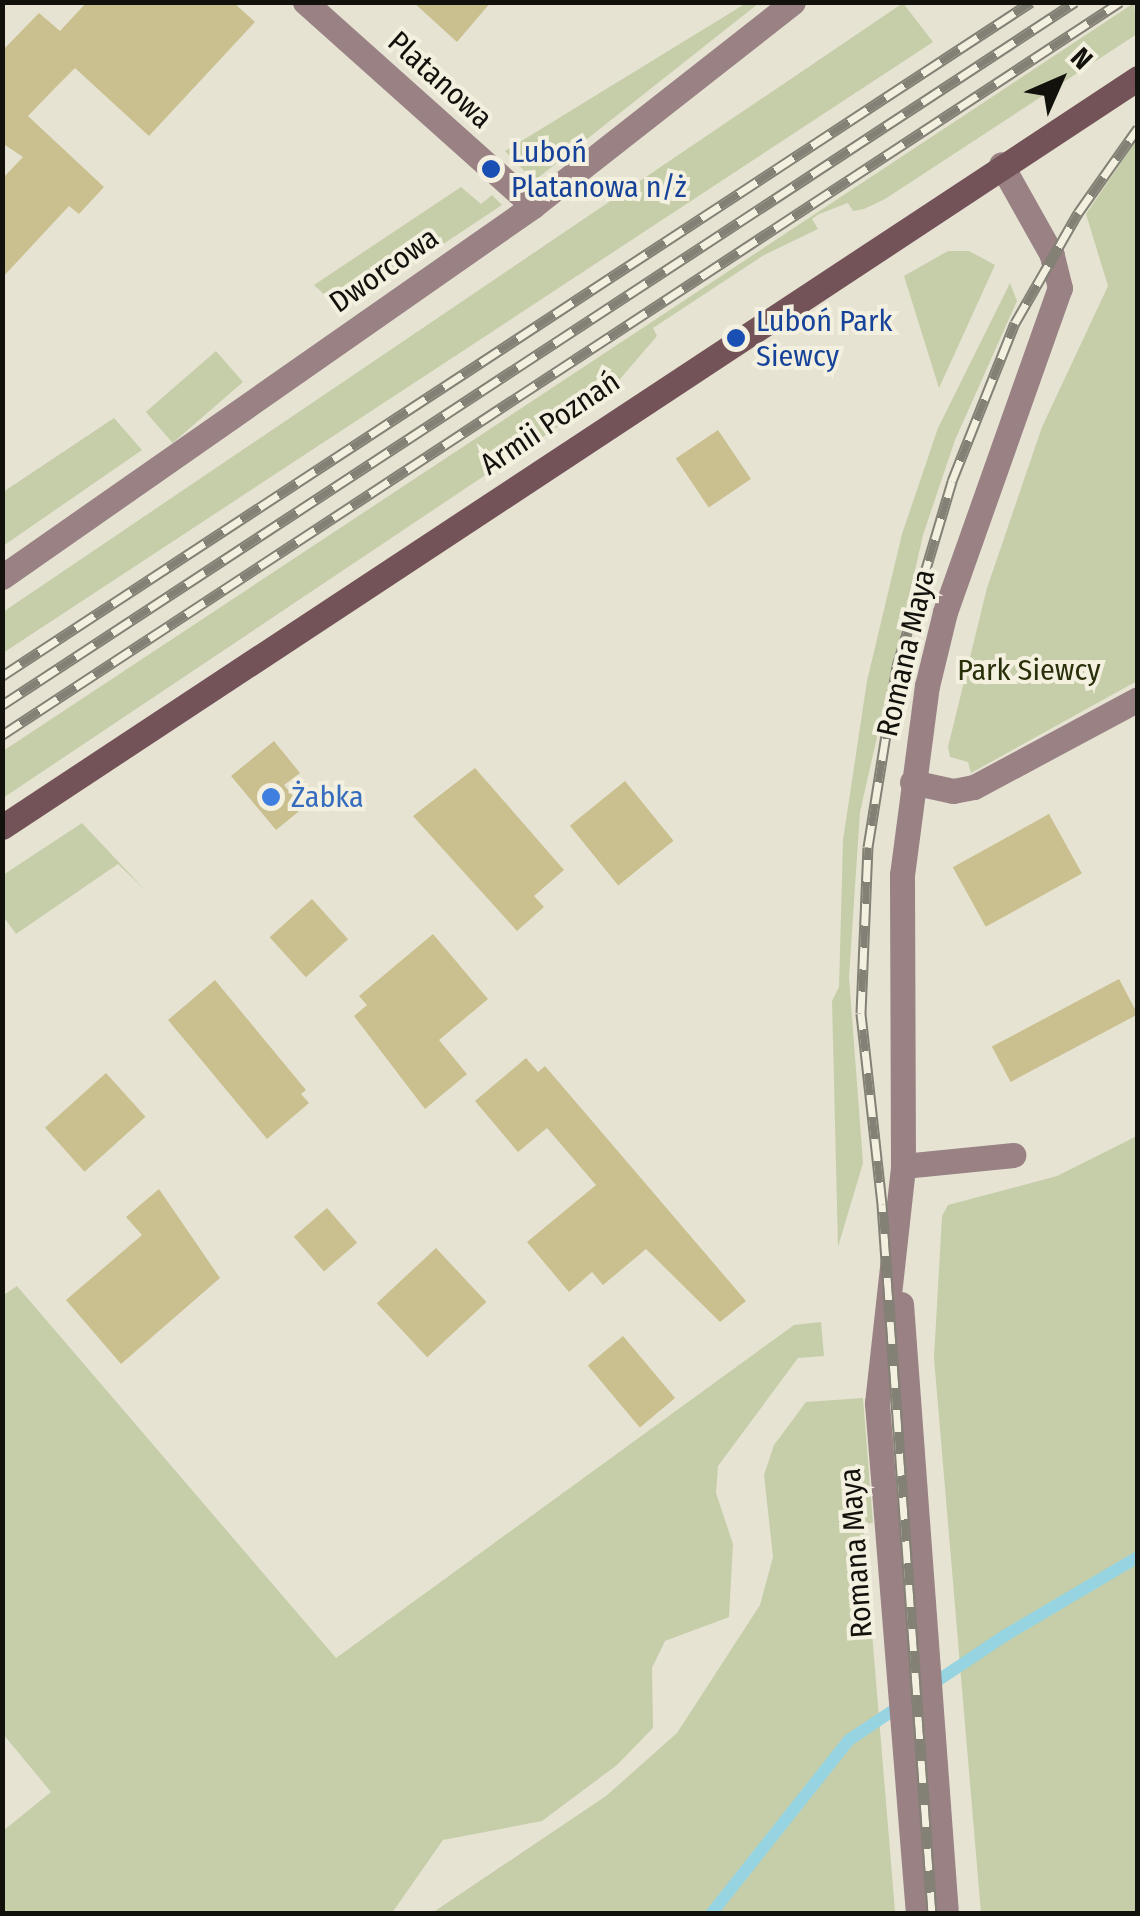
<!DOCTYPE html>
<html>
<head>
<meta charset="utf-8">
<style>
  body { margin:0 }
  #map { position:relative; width:1140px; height:1916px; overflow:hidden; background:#e6e3d3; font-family:"Fira Sans Condensed",sans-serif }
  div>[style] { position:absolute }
  .green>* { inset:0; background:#c6cea9; transform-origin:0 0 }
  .stream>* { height:12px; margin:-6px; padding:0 6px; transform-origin:6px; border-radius:6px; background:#96d4e2 }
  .building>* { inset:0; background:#cac08f; transform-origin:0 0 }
  .street>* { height:25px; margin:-12.5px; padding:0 12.5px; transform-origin:12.5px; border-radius:12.5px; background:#998184 }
  .secondary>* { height:25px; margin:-12.5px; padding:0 12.5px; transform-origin:12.5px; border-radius:12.5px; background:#745358 }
  .rail>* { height:11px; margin-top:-5.5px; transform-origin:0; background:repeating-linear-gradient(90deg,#f4f0e0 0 22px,#838075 0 44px); box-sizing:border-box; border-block:2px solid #838075 }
  .dots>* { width:28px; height:28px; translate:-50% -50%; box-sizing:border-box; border:5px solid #f4f0e0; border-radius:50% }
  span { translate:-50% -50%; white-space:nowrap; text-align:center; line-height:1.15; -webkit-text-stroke:8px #f4f0e0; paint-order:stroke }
  .street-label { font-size:30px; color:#13110c }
  .transit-label { font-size:30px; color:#164399 }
  .left { translate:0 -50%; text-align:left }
  .park-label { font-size:30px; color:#292f09 }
  .shop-label { font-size:30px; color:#366cbe }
  .frame { position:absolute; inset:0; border:5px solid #13110c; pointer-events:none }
  .north { position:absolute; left:1010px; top:30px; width:100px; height:100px; -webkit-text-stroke:8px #f4f0e0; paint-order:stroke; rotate:45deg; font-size:28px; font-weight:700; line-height:40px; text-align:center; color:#13110c }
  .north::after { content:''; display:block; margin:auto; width:35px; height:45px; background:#13110c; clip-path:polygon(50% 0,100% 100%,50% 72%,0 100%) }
</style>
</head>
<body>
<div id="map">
  <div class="green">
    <div style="clip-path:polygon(748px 2px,759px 3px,534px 181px,505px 151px)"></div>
    <div style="clip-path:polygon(903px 3px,933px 42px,3px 653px,3px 612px)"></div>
    <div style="clip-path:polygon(1134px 3px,1137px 34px,885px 199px,864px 209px,853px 211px,848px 203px,819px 214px,812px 219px,818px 229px,764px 255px,653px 328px,657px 336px,608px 393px,3px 798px,3px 751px)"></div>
    <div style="clip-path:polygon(1137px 139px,1137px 681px,971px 773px,968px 762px,950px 757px,948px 747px,987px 588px,1042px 427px,1108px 286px,1086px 214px)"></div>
    <div style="clip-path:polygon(461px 187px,481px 204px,492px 195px,502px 205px,342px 311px,314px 285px)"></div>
    <div style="clip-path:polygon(948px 251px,969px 251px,995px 265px,939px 388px,904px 276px)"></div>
    <div style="clip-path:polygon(1010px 283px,1017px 301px,955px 440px,923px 535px,860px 812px,849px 977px,863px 1163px,838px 1247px,832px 1001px,839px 987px,843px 840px,867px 681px,902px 534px,938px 428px)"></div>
    <div style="left:216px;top:351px;width:41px;height:93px;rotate:49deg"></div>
    <div style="clip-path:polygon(114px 418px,142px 450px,3px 546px,3px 492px)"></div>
    <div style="clip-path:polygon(82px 823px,145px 890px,118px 864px,16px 934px,3px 916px,3px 875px)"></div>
    <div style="clip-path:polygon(1137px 1136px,1137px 1913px,981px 1913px,934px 1358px,942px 1216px,948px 1205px,1057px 1176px)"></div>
    <div style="clip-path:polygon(17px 1286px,336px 1658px,794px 1325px,821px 1322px,824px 1356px,798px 1358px,718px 1466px,716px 1493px,733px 1544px,729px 1617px,665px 1641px,652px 1668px,653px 1728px,617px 1765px,542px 1821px,443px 1840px,392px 1913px,3px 1913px,3px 1831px,51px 1792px,3px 1734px,2px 1296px)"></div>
    <div style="clip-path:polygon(863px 1398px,873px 1523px,863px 1524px,895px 1911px,903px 1913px,432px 1913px,606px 1796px,677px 1733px,760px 1605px,773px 1557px,764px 1475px,774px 1445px,806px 1402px)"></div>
  </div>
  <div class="stream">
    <div style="left:711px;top:1914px;width:222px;rotate:-51.6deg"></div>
    <div style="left:849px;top:1740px;width:189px;rotate:-33.8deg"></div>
    <div style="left:1006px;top:1635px;width:153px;rotate:-30.6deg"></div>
  </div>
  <div class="building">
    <div style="clip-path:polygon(87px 2px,233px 2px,255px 22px,149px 136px,75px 68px,54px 89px,28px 116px,104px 187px,79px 214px,69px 206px,2px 278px,2px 179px,23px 157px,2px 143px,2px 51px,39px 13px,60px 31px)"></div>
    <div style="clip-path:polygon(413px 2px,491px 2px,457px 42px)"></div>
    <div style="left:718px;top:430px;width:59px;height:51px;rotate:56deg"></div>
    <div style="clip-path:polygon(274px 741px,300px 773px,284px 785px,303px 808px,276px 830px,231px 776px)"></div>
    <div style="clip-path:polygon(475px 768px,564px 870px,534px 896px,544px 907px,517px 931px,413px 816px)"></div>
    <div style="left:625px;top:781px;width:77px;height:71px;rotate:51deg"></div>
    <div style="left:1049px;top:814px;width:68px;height:110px;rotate:61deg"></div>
    <div style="left:312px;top:899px;width:54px;height:57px;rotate:48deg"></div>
    <div style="clip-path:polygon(433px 934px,488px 999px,439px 1040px,467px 1074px,425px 1109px,354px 1016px,367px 1005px,359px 996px)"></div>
    <div style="left:1119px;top:979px;width:40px;height:144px;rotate:62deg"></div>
    <div style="clip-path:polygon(215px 980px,306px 1090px,301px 1094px,309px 1103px,267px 1139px,168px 1020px)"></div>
    <div style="clip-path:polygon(526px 1058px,538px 1072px,545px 1066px,746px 1301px,720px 1322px,646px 1249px,603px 1285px,592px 1272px,569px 1292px,527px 1242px,596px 1185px,547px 1128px,518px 1152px,475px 1101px)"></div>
    <div style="left:106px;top:1073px;width:59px;height:82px;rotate:48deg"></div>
    <div style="clip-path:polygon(159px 1189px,220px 1278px,121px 1364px,66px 1300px,142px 1235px,126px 1217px)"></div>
    <div style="left:327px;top:1208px;width:46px;height:44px;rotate:49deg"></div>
    <div style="left:436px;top:1248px;width:74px;height:81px;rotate:47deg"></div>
    <div style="left:623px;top:1336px;width:81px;height:46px;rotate:50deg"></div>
  </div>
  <div class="street">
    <div style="left:305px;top:2px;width:306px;rotate:41.8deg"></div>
    <div style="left:2px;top:577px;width:648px;rotate:-34.94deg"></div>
    <div style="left:533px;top:206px;width:330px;rotate:-38.1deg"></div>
    <div style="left:912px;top:782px;width:42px;rotate:12.4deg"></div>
    <div style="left:953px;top:791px;width:21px;rotate:-11deg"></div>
    <div style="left:974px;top:787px;width:186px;rotate:-28.2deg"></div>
    <div style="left:903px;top:1166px;width:111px;rotate:-5.7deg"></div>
    <div style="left:901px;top:1304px;width:612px;rotate:85.78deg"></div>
    <div style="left:918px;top:1914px;width:513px;rotate:-94.59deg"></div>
    <div style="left:877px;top:1403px;width:238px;rotate:-83.7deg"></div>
    <div style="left:903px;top:1166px;width:291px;rotate:-90.2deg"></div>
    <div style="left:902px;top:875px;width:191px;rotate:-82.5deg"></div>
    <div style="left:927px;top:686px;width:76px;rotate:-76.3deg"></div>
    <div style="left:945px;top:612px;width:344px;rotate:-70.5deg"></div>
    <div style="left:1060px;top:288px;width:34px;rotate:-104deg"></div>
    <div style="left:1052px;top:255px;width:104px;rotate:-119.3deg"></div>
  </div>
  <div class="secondary">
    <div style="left:2px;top:827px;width:1361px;rotate:-33.4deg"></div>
  </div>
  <div class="rail">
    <div style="left:2px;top:676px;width:1230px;rotate:-33.22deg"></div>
    <div style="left:2px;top:705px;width:1283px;rotate:-33.23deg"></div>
    <div style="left:2px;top:735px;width:1337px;rotate:-33.25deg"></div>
    <div style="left:932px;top:1914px;width:712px;rotate:-94.03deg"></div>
    <div style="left:882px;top:1204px;width:192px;rotate:-96.3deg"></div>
    <div style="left:861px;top:1013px;width:166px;rotate:-87.6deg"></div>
    <div style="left:868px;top:847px;width:183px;rotate:-80.9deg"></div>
    <div style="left:897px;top:666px;width:193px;rotate:-73.4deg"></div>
    <div style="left:952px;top:481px;width:170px;rotate:-68.3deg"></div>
    <div style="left:1015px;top:323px;width:127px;rotate:-60.2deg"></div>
    <div style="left:1078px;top:213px;width:104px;rotate:-54.8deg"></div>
  </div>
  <div class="dots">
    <div style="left:491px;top:169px;background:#1a4fb4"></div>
    <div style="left:736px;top:338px;background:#1a4fb4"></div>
    <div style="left:271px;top:797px;background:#3f7fe0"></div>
  </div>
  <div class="street-label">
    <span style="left:440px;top:80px;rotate:42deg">Platanowa</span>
    <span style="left:384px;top:270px;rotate:-35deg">Dworcowa</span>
    <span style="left:550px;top:423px;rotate:-34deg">Armii Poznań</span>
    <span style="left:906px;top:653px;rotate:-77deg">Romana Maya</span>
    <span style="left:856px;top:1553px;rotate:-94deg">Romana Maya</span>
  </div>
  <div class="transit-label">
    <span class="left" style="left:511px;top:169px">Luboń<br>Platanowa n/ż</span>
    <span class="left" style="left:756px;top:338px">Luboń Park<br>Siewcy</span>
  </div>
  <div class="park-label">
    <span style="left:1029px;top:670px">Park Siewcy</span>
  </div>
  <div class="shop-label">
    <span class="left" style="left:291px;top:797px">Żabka</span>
  </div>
  <div class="frame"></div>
  <div class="north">N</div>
</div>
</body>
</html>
